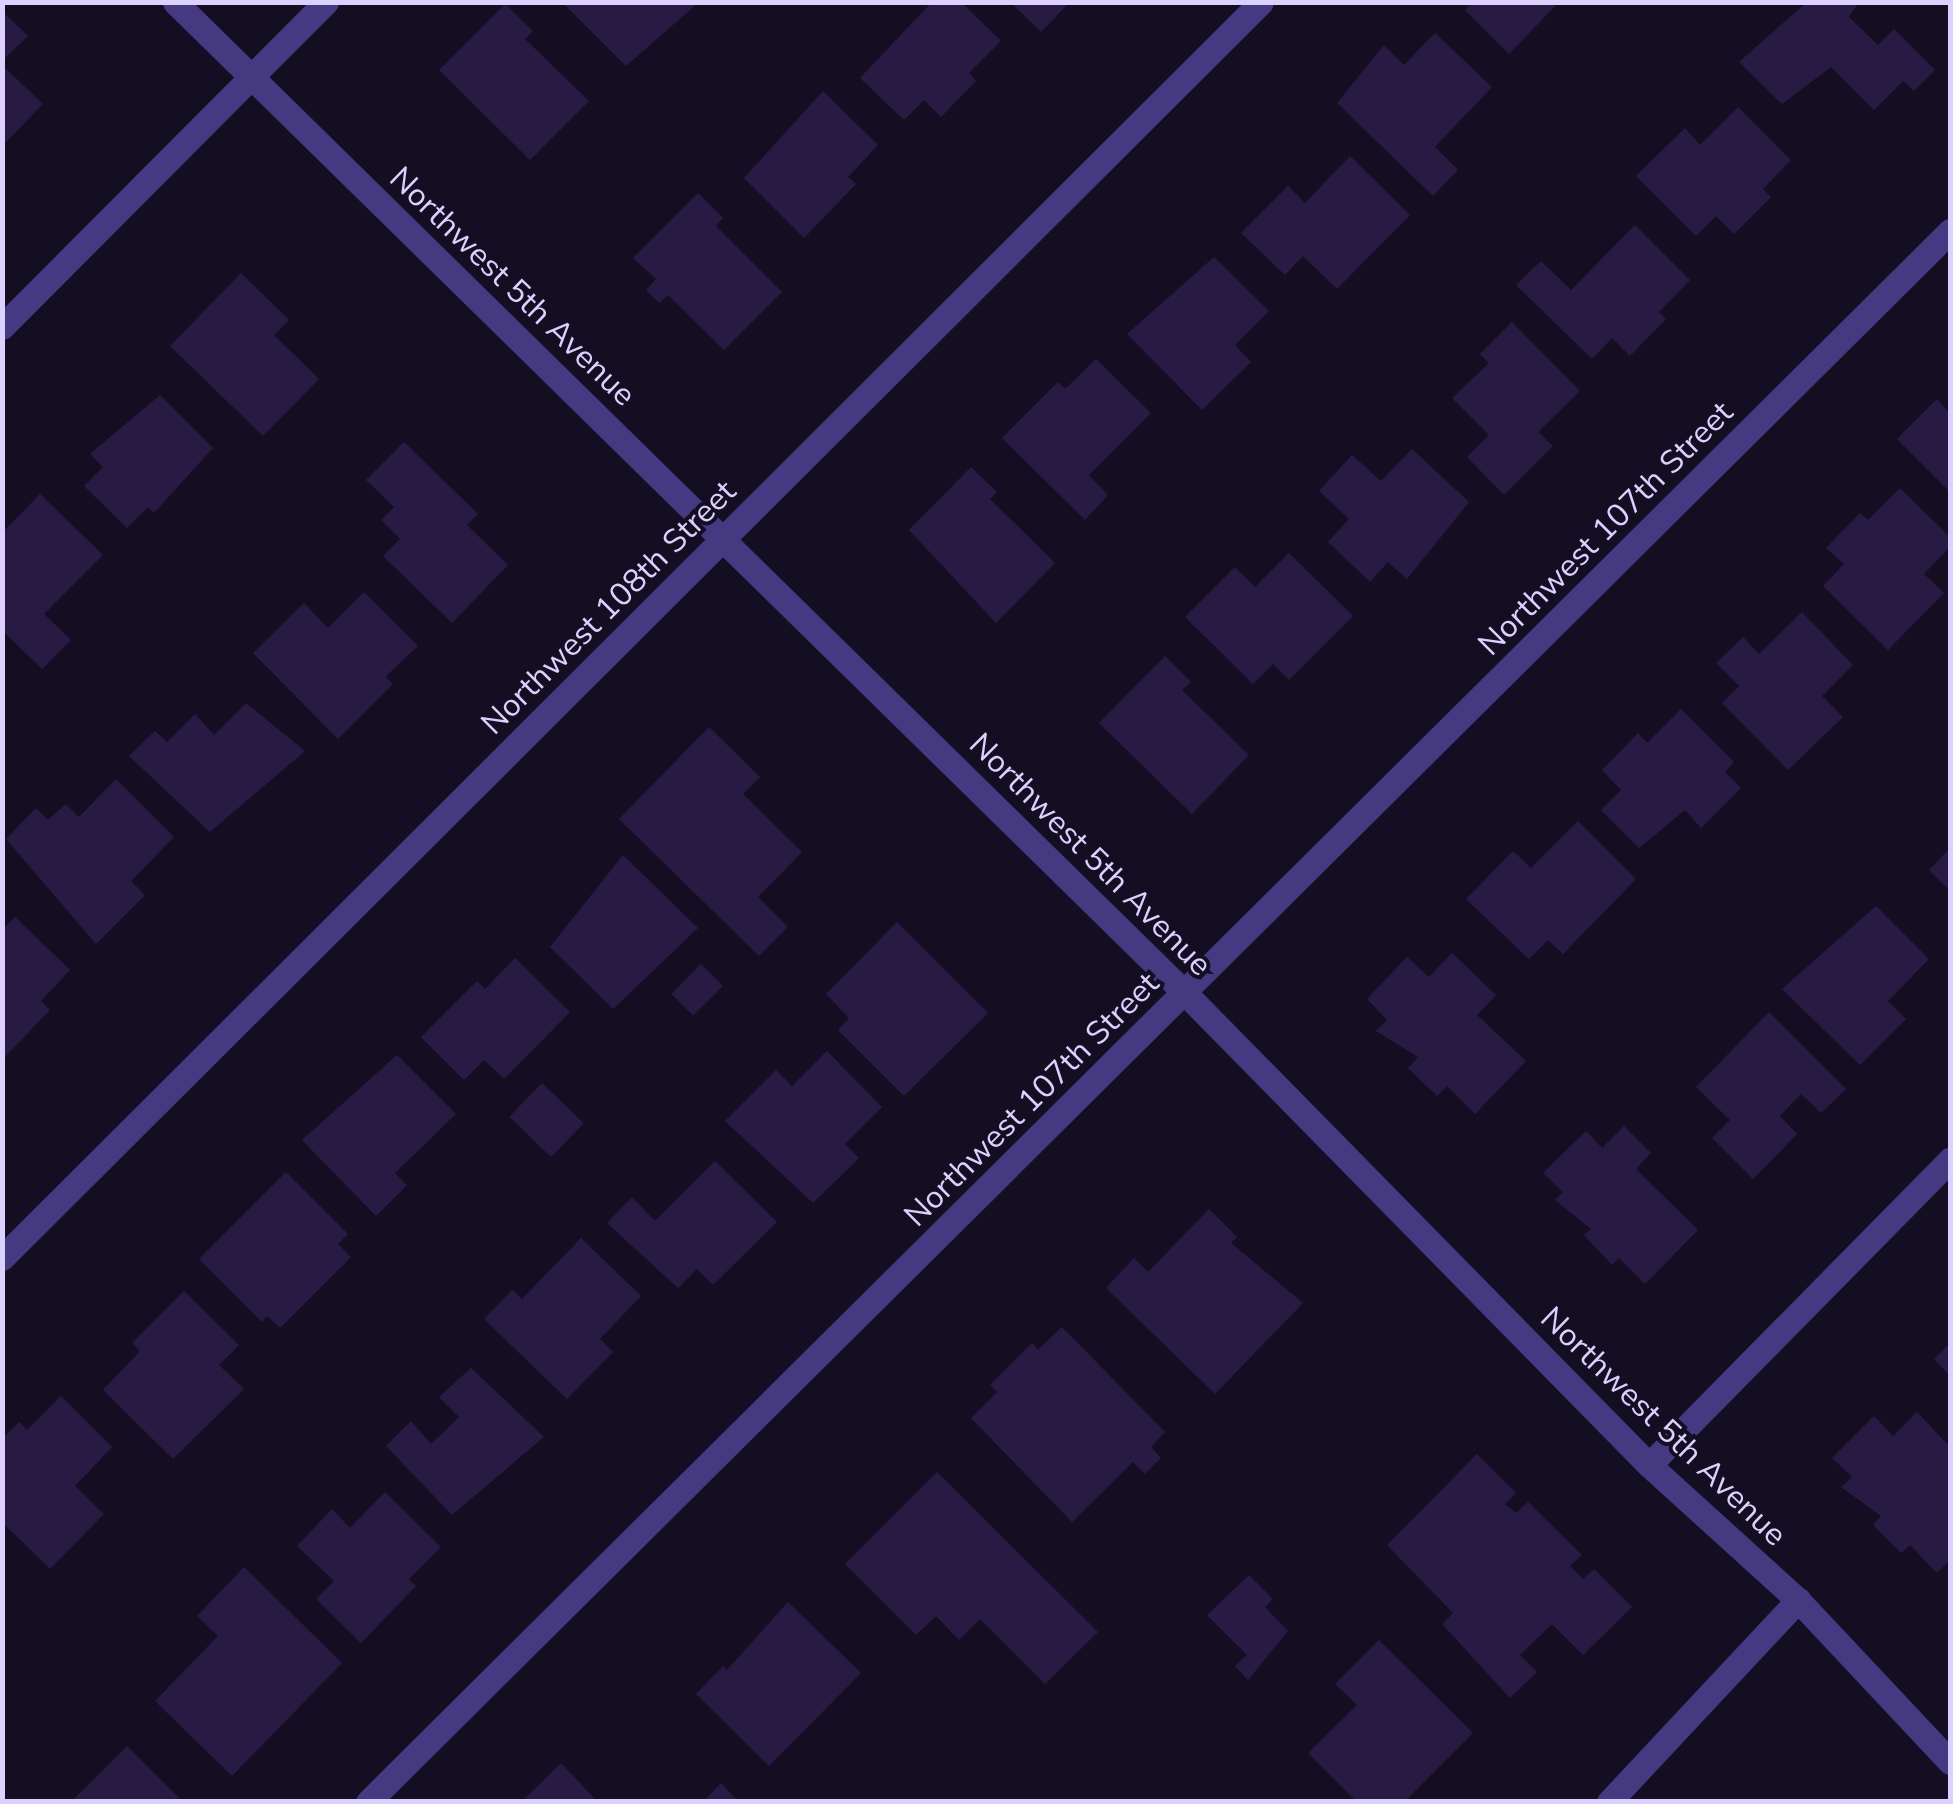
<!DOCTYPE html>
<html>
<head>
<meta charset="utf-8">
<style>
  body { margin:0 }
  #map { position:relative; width:1953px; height:1804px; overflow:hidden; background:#140e23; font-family:"Nunito Sans",sans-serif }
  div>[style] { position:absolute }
  .building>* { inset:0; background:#281b43; transform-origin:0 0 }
  .minor>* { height:25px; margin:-12.5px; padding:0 12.5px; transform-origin:12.5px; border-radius:12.5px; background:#453a81 }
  span { translate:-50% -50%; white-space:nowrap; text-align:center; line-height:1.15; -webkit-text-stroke:8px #140e23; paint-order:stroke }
  .street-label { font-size:32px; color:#dbd0fe }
  .frame { position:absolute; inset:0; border:5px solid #dbd0fe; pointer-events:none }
</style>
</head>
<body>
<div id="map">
  <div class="building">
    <div style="clip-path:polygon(932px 2px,961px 2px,1001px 41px,969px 73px,976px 81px,941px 117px,924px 100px,904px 120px,860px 78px)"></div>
    <div style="clip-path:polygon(1010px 2px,1070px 2px,1041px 32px)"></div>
    <div style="clip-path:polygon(1473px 2px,1559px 2px,1509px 54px,1465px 10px)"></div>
    <div style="clip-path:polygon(1807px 2px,1859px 2px,1849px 17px,1878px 45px,1894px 29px,1935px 70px,1914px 91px,1903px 81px,1874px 110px,1831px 67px,1782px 104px,1739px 62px)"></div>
    <div style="clip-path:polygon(563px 3px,698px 3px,626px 66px)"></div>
    <div style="clip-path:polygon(505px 4px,533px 31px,525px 39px,589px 101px,530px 160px,439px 70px)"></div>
    <div style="clip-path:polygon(2px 11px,28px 36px,2px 61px)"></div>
    <div style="clip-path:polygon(1435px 33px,1492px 87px,1435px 147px,1458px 170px,1433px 196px,1337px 103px,1384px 45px,1404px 65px)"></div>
    <div style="clip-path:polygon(2px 65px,43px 104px,2px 146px)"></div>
    <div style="clip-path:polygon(823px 91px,878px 145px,848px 177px,856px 184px,804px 238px,744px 178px)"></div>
    <div style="clip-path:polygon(1738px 107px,1791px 160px,1763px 189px,1771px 197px,1734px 234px,1716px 216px,1696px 236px,1636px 176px,1685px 128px,1700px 145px)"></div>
    <div style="clip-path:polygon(1350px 156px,1410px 215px,1337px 289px,1303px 256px,1285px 275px,1241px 233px,1288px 186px,1305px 203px)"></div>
    <div style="clip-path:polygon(698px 193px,723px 218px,716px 226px,782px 292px,724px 350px,668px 295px,659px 303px,646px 290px,656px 279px,633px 258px)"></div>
    <div style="clip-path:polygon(1635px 225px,1690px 280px,1659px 312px,1666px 319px,1630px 356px,1612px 338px,1592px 359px,1516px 285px,1541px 261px,1571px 290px)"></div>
    <div style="clip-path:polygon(1214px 257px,1269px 311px,1235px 345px,1251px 362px,1202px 410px,1127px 334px)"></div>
    <div style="clip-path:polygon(241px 273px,289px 320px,274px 335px,319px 379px,263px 436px,170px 346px)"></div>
    <div style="clip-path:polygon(1512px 322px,1580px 391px,1538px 432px,1553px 446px,1504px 495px,1467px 457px,1489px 435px,1452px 398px,1489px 363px,1480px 354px)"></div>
    <div style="clip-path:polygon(1096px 359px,1151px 413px,1089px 475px,1108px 495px,1085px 520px,1002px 438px,1058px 382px,1065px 389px)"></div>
    <div style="clip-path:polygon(160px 395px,213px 448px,154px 513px,148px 507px,127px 528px,84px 486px,103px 467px,90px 454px)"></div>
    <div style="clip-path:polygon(1937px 399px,1950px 413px,1950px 492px,1897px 439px)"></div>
    <div style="clip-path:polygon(404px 442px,478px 514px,467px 525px,508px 565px,452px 623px,383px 556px,400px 539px,381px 520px,394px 507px,366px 480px)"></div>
    <div style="clip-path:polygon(1412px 449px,1469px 502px,1407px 579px,1388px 562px,1370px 582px,1328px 542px,1349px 519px,1319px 491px,1352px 455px,1381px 481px)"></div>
    <div style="clip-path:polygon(971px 467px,997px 492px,990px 499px,1055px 563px,996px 623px,909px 530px)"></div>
    <div style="clip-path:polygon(1900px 488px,1950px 537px,1950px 547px,1924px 574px,1944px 593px,1888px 650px,1823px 586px,1844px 564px,1826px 548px,1860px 513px,1868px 520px)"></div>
    <div style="clip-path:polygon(40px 494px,103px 555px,44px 614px,71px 640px,42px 669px,2px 630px,2px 533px)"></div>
    <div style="clip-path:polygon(1289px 553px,1353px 616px,1289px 680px,1273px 664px,1253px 684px,1185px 617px,1235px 567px,1255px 587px)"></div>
    <div style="clip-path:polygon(364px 592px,418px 646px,385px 677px,393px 684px,338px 739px,253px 653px,304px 603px,328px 628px)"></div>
    <div style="clip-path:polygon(1802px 612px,1853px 665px,1822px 696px,1843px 717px,1788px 770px,1722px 703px,1739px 686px,1716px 663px,1743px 637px,1759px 654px)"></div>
    <div style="clip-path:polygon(1165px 656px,1191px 682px,1182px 690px,1249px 755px,1192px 814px,1099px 723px)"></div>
    <div style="clip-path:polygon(246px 703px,305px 751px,210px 832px,129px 756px,155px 731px,167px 742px,195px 714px,214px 735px)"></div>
    <div style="clip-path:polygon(1681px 709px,1734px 762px,1725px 772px,1741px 788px,1701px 828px,1685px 810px,1639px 848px,1601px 810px,1621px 790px,1602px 770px,1638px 733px,1647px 743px)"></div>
    <div style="clip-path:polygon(709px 727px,760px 777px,743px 794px,802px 852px,758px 897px,788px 927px,759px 956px,619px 819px)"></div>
    <div style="clip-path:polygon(116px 779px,174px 837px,131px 881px,145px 895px,96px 944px,6px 839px,36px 808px,48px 820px,66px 804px,79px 817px)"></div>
    <div style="clip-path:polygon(1578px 821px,1636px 879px,1563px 954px,1548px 940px,1529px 959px,1466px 899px,1513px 851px,1531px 868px)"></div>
    <div style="clip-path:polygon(1950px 848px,1950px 891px,1929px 870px)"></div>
    <div style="clip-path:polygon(623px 855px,698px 928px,613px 1009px,550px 947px)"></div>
    <div style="clip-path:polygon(1876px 906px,1929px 959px,1888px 1001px,1906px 1019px,1860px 1065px,1782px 989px)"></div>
    <div style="clip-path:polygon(15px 917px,70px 970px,41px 1001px,50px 1010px,2px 1060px,2px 930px)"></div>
    <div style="clip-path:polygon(897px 922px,988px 1013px,904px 1096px,838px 1030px,849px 1018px,826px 994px)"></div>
    <div style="clip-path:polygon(1452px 953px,1496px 995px,1477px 1015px,1526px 1061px,1475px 1114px,1447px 1086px,1437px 1096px,1408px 1068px,1418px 1057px,1376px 1031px,1387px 1020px,1367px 999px,1407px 957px,1429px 977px)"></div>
    <div style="clip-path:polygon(515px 958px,570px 1012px,504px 1079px,484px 1060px,464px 1080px,421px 1037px,477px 981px,485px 989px)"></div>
    <div style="left:701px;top:964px;width:31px;height:42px;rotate:45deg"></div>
    <div style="clip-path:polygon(1769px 1012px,1846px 1089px,1821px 1113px,1801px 1094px,1780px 1116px,1797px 1134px,1753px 1179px,1712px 1138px,1730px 1120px,1696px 1087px)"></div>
    <div style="clip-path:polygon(827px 1051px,882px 1107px,845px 1144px,859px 1158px,813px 1203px,725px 1121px,776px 1070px,792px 1086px)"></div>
    <div style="clip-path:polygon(397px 1055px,456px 1114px,395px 1173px,407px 1185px,376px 1216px,302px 1140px)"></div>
    <div style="left:542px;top:1083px;width:58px;height:47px;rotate:44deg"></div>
    <div style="clip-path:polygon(1624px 1126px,1651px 1153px,1636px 1169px,1698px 1230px,1645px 1284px,1619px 1258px,1612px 1265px,1584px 1235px,1591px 1229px,1555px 1200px,1563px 1192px,1543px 1173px,1586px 1131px,1602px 1148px)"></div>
    <div style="clip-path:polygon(715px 1161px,777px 1222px,713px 1285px,697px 1269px,678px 1288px,607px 1223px,632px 1197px,655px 1221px)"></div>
    <div style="clip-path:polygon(286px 1172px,348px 1234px,338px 1244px,351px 1257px,280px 1328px,267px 1316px,262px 1322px,199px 1259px)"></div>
    <div style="clip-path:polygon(1209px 1209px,1237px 1237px,1231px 1243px,1303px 1303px,1215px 1394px,1106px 1288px,1134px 1258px,1148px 1272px)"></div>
    <div style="clip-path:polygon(581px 1238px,641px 1296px,600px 1339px,613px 1352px,567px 1399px,484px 1319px,512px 1290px,522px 1299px)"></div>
    <div style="clip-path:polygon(184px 1291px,239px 1345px,219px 1365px,244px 1389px,173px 1459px,103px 1390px,140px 1351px,132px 1343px)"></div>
    <div style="clip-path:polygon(1062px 1327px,1165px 1432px,1151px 1447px,1161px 1458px,1145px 1474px,1133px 1462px,1072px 1522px,971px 1418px,997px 1392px,990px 1385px,1032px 1343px,1038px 1350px)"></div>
    <div style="clip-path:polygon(1950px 1343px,1950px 1376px,1934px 1359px)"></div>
    <div style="clip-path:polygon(471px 1368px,544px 1437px,452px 1515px,386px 1446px,411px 1421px,431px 1444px,459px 1417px,439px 1397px)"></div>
    <div style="clip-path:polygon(61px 1396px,112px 1447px,75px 1486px,104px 1514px,50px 1569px,2px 1522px,2px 1439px,19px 1422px,27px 1430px)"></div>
    <div style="clip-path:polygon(1917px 1412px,1950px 1447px,1950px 1560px,1937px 1573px,1910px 1545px,1901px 1553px,1873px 1525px,1881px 1516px,1841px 1487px,1852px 1477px,1832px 1458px,1874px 1416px,1893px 1436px)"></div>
    <div style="clip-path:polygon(1477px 1454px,1516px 1493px,1505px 1504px,1516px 1513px,1528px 1502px,1582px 1555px,1570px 1566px,1583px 1579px,1594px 1569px,1632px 1607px,1583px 1655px,1552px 1624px,1520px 1655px,1537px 1672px,1510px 1698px,1442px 1624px,1453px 1613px,1387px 1545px)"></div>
    <div style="clip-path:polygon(937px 1472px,1098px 1632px,1045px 1684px,980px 1619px,959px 1640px,936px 1616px,916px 1635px,845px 1564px)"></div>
    <div style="clip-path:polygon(385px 1492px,441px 1547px,409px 1579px,416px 1586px,361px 1643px,316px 1599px,334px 1581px,297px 1546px,332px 1509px,350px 1528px)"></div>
    <div style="clip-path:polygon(244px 1567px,342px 1663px,232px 1776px,155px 1701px,218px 1636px,197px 1616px)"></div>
    <div style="clip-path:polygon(1249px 1575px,1273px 1599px,1265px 1607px,1288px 1631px,1248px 1680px,1235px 1666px,1247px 1655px,1207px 1615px)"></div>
    <div style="clip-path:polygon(788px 1602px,861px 1673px,769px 1766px,696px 1694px,723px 1666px,727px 1670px)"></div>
    <div style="clip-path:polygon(1379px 1640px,1473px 1733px,1404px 1802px,1357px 1802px,1308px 1753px,1357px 1705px,1335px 1684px)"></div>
    <div style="clip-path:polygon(127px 1746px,180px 1799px,71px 1802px)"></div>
    <div style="clip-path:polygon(561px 1763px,598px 1802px,521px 1802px)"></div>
    <div style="clip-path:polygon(721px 1783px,739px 1802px,703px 1802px)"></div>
  </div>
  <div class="minor">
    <div style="left:175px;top:2px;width:1416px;rotate:44.46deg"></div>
    <div style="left:1186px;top:994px;width:660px;rotate:45.49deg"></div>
    <div style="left:1649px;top:1465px;width:201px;rotate:42.2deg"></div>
    <div style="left:1798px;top:1600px;width:222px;rotate:46.8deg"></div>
    <div style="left:2px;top:327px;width:459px;rotate:-45.1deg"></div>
    <div style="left:2px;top:1258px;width:1778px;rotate:-44.93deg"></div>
    <div style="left:1649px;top:1465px;width:429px;rotate:-45.4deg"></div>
    <div style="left:368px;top:1802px;width:2230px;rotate:-44.8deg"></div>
    <div style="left:1609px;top:1802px;width:277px;rotate:-46.9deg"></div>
  </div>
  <div class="street-label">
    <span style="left:512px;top:287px;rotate:44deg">Northwest 5th Avenue</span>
    <span style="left:1606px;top:529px;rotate:-45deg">Northwest 107th Street</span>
    <span style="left:609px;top:608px;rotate:-45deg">Northwest 108th Street</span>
    <span style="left:1090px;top:855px;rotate:45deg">Northwest 5th Avenue</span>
    <span style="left:1032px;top:1100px;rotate:-45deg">Northwest 107th Street</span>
    <span style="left:1663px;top:1427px;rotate:44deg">Northwest 5th Avenue</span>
  </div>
  <div class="frame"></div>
</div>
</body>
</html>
